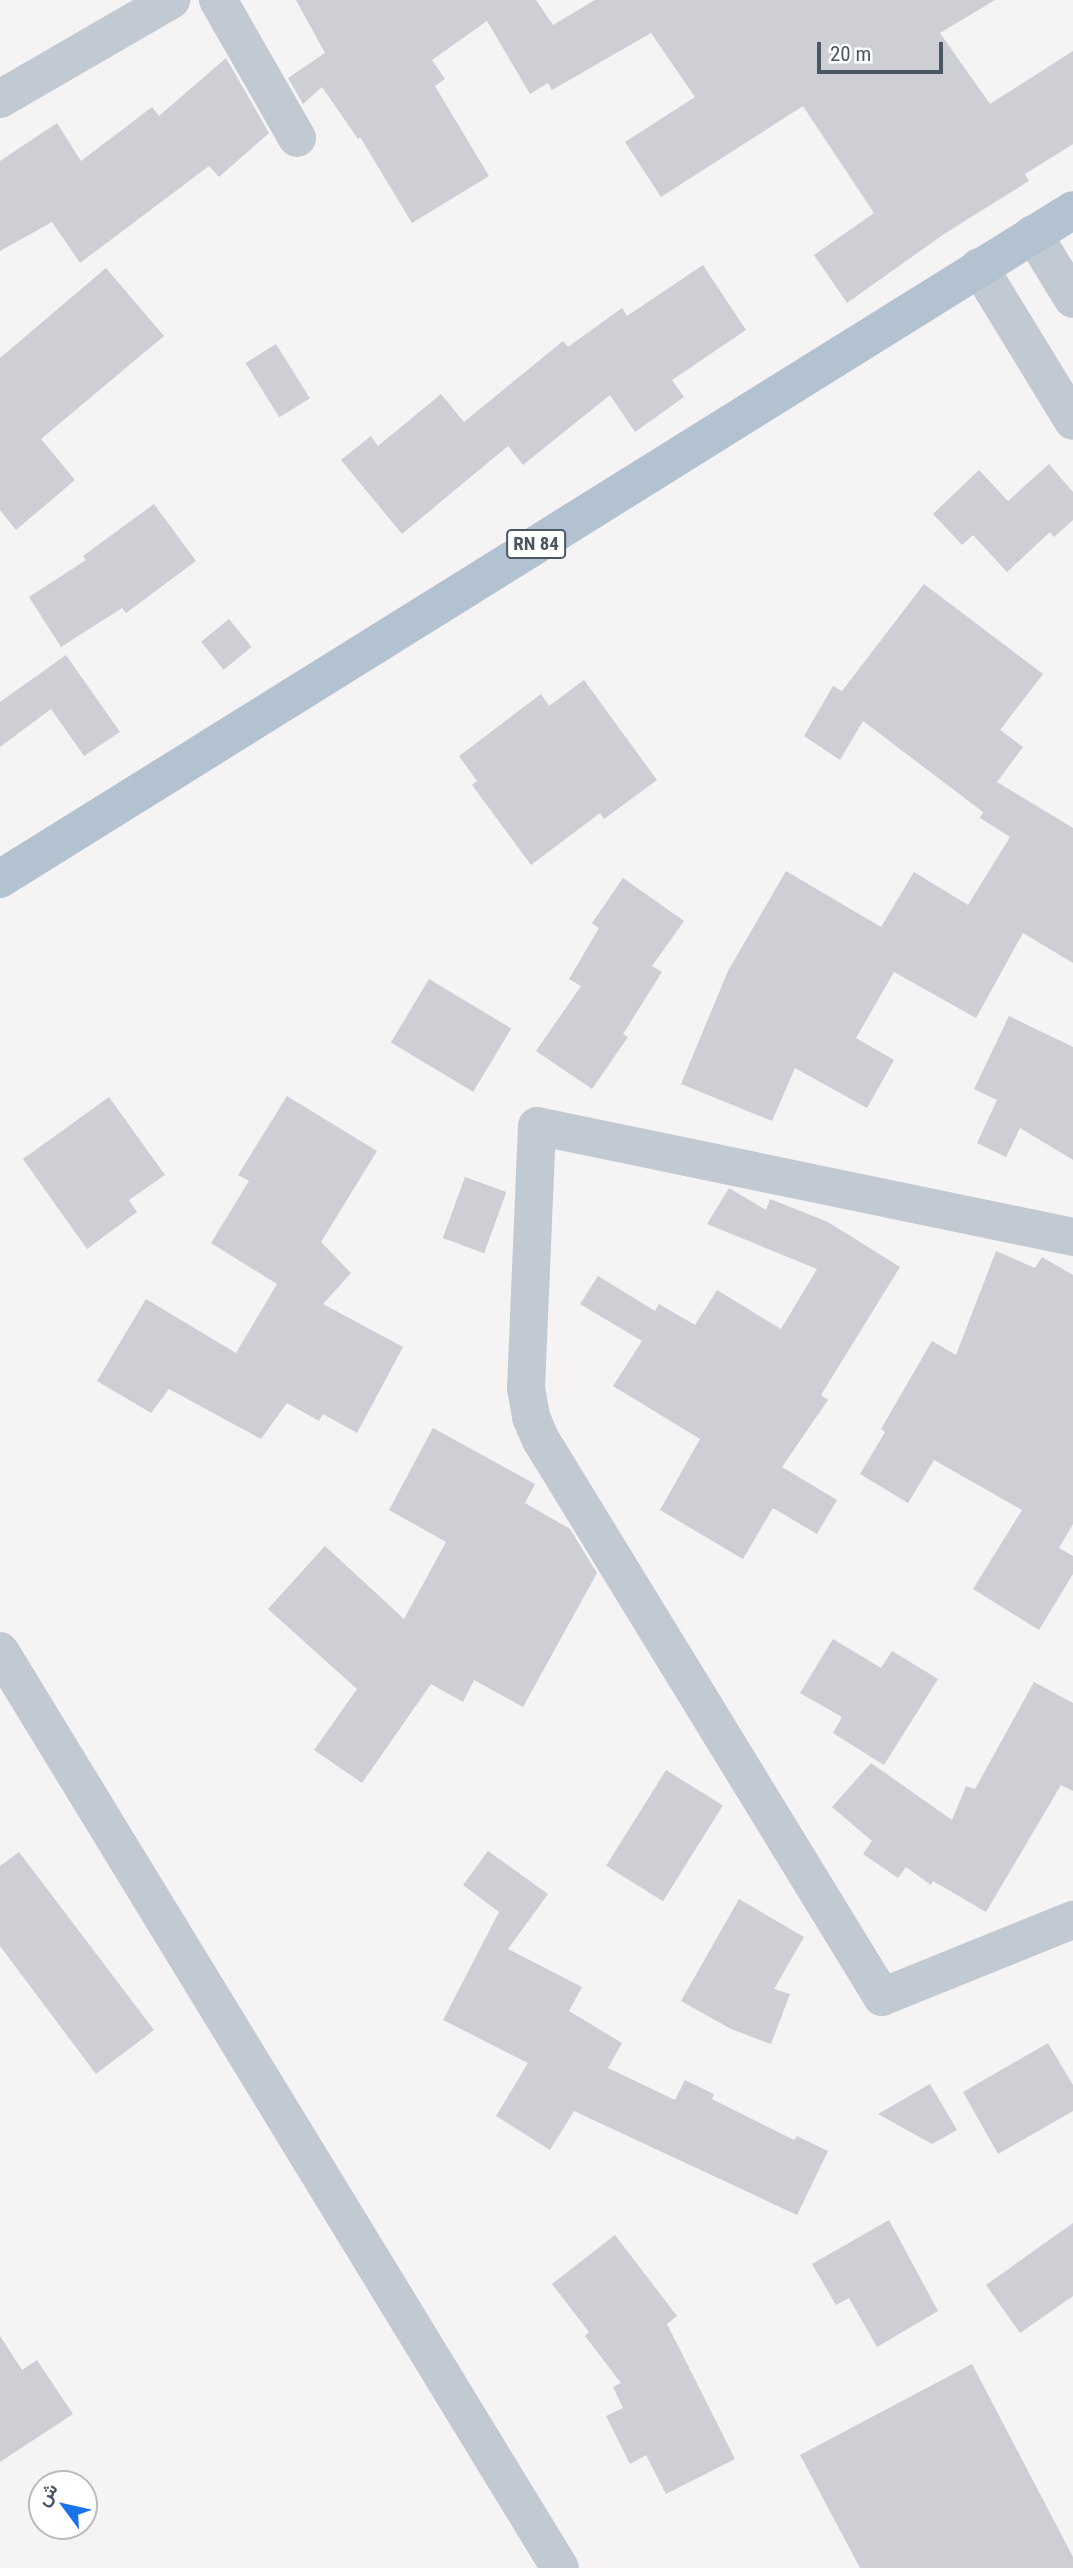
<!DOCTYPE html>
<html>
<head>
<meta charset="utf-8">
<style>
  body { margin:0 }
  #map { position:relative; width:1073px; height:2568px; overflow:hidden; background:#f5f3f3; font-family:"Roboto Condensed",Vazirmatn,sans-serif }
  div>[style] { position:absolute }
  .building>* { inset:0; background:#cdcfd5; transform-origin:0 0 }
  .street>* { height:38px; margin:-19px; padding:0 19px; transform-origin:19px; border-radius:19px; background:#c1cad2 }
  .primary>* { height:38px; margin:-19px; padding:0 19px; transform-origin:19px; border-radius:19px; background:#b3c2d1 }
  span { translate:-50% -50%; white-space:nowrap; text-align:center; line-height:1.15; -webkit-text-stroke:7px #fff; paint-order:stroke }
  .shield-label span { padding:2px 5px; background:#fff; border:2px solid; border-radius:5px; -webkit-text-stroke-width:0 }
  .shield-label { font-size:19px; color:#4a5661; font-weight:700 }
  .north { position:absolute; left:28px; top:2470px; width:70px; height:70px; box-sizing:border-box; background:#fff; border:2px solid #b7bbc0; border-radius:50%; rotate:303deg; font-size:19px; font-weight:700; line-height:28px; text-align:center; color:#4a5661 }
  .north::after { content:''; display:block; margin:auto; width:24px; height:32px; background:#1a73e8; clip-path:polygon(50% 0,100% 100%,50% 72%,0 100%) }
  .scale { position:absolute; left:817px; top:42px; width:126px; height:32px; box-sizing:border-box; border:4px solid #4a5661; border-top:0; padding-left:9px; font-size:21px; line-height:24px; white-space:nowrap; color:#4a5661; -webkit-text-stroke:5px #fff; paint-order:stroke }
</style>
</head>
<body>
<div id="map">
  <div class="building">
    <div style="clip-path:polygon(296px 0,536px 0,553px 25px,595px 0,995px 0,940px 33px,990px 104px,1073px 51px,1073px 144px,1025px 174px,1029px 181px,944px 234px,847px 303px,814px 255px,874px 213px,803px 106px,661px 197px,625px 142px,695px 97px,651px 33px,552px 90px,548px 83px,530px 94px,487px 21px,432px 60px,445px 79px,435px 86px,489px 176px,412px 223px,360px 137px,358px 139px,322px 87px,303px 104px,288px 78px,325px 53px)"></div>
    <div style="clip-path:polygon(226px 58px,269px 133px,219px 177px,209px 166px,80px 263px,52px 222px,0 251px,0 161px,57px 123px,81px 161px,152px 107px,159px 116px)"></div>
    <div style="clip-path:polygon(703px 265px,746px 330px,672px 380px,684px 397px,635px 432px,610px 395px,523px 465px,508px 446px,402px 534px,341px 460px,371px 436px,378px 446px,441px 394px,464px 422px,563px 341px,568px 347px,622px 308px,627px 316px)"></div>
    <div style="clip-path:polygon(106px 268px,164px 336px,41px 439px,75px 480px,16px 530px,0 510px,0 358px)"></div>
    <div style="left:276px;top:344px;width:64px;height:36px;rotate:58deg"></div>
    <div style="clip-path:polygon(1049px 464px,1073px 492px,1073px 520px,1054px 537px,1050px 532px,1007px 572px,973px 535px,962px 545px,933px 514px,979px 470px,1008px 501px)"></div>
    <div style="clip-path:polygon(154px 504px,196px 561px,126px 613px,122px 608px,61px 647px,29px 597px,86px 560px,83px 556px)"></div>
    <div style="clip-path:polygon(924px 584px,1043px 674px,1000px 730px,1023px 747px,997px 782px,1073px 828px,1073px 963px,1023px 933px,976px 1018px,894px 972px,856px 1038px,894px 1060px,867px 1108px,795px 1068px,772px 1121px,681px 1084px,728px 971px,786px 871px,881px 927px,914px 872px,968px 905px,1010px 837px,980px 818px,983px 812px,863px 721px,840px 760px,804px 736px,833px 686px,842px 691px)"></div>
    <div style="left:229px;top:619px;width:36px;height:36px;rotate:51deg"></div>
    <div style="clip-path:polygon(66px 655px,120px 732px,84px 756px,51px 709px,0 747px,0 702px)"></div>
    <div style="clip-path:polygon(584px 680px,657px 780px,604px 819px,600px 813px,531px 865px,472px 785px,477px 781px,459px 756px,541px 694px,549px 706px)"></div>
    <div style="clip-path:polygon(623px 878px,684px 921px,652px 966px,662px 972px,623px 1034px,628px 1037px,592px 1089px,536px 1051px,581px 986px,569px 979px,599px 928px,592px 923px)"></div>
    <div style="left:429px;top:979px;width:96px;height:74px;rotate:31deg"></div>
    <div style="clip-path:polygon(1009px 1016px,1073px 1047px,1073px 1160px,1020px 1128px,1006px 1157px,977px 1143px,997px 1100px,974px 1089px)"></div>
    <div style="clip-path:polygon(287px 1096px,377px 1151px,321px 1242px,351px 1273px,323px 1304px,403px 1347px,357px 1433px,323px 1414px,319px 1421px,287px 1403px,261px 1439px,169px 1389px,151px 1413px,97px 1381px,146px 1299px,236px 1353px,277px 1284px,211px 1243px,249px 1181px,238px 1175px)"></div>
    <div style="clip-path:polygon(109px 1097px,165px 1175px,129px 1200px,137px 1212px,87px 1249px,23px 1159px)"></div>
    <div style="left:465px;top:1177px;width:44px;height:65px;rotate:20deg"></div>
    <div style="clip-path:polygon(729px 1188px,766px 1210px,770px 1199px,828px 1222px,900px 1267px,821px 1395px,828px 1400px,782px 1467px,837px 1500px,817px 1534px,773px 1508px,743px 1559px,660px 1510px,700px 1439px,613px 1386px,642px 1341px,580px 1304px,598px 1276px,655px 1311px,659px 1304px,695px 1325px,717px 1290px,781px 1329px,817px 1269px,707px 1224px)"></div>
    <div style="clip-path:polygon(996px 1251px,1035px 1268px,1042px 1257px,1073px 1275px,1073px 1524px,1059px 1548px,1073px 1556px,1073px 1574px,1039px 1630px,973px 1589px,1022px 1510px,934px 1460px,908px 1503px,860px 1474px,885px 1432px,881px 1429px,932px 1341px,956px 1355px)"></div>
    <div style="clip-path:polygon(433px 1428px,535px 1484px,525px 1503px,570px 1529px,597px 1573px,523px 1707px,474px 1680px,463px 1702px,431px 1684px,362px 1783px,314px 1750px,357px 1689px,268px 1609px,325px 1546px,404px 1619px,446px 1542px,389px 1510px)"></div>
    <div style="clip-path:polygon(833px 1639px,881px 1668px,892px 1651px,938px 1679px,884px 1765px,833px 1733px,842px 1717px,800px 1693px)"></div>
    <div style="clip-path:polygon(1034px 1682px,1073px 1703px,1073px 1791px,1061px 1785px,986px 1912px,933px 1881px,931px 1885px,906px 1867px,898px 1878px,863px 1854px,872px 1841px,832px 1807px,871px 1763px,952px 1820px,966px 1786px,975px 1789px)"></div>
    <div style="left:666px;top:1770px;width:67px;height:113px;rotate:32deg"></div>
    <div style="clip-path:polygon(488px 1851px,548px 1894px,508px 1949px,582px 1987px,569px 2011px,622px 2043px,608px 2068px,675px 2100px,685px 2080px,714px 2094px,712px 2099px,794px 2140px,797px 2136px,828px 2151px,797px 2215px,574px 2111px,550px 2150px,496px 2116px,528px 2063px,443px 2020px,499px 1912px,463px 1885px)"></div>
    <div style="clip-path:polygon(19px 1852px,154px 2030px,96px 2074px,0 1946px,0 1866px)"></div>
    <div style="clip-path:polygon(739px 1899px,804px 1937px,774px 1989px,790px 1994px,771px 2044px,731px 2029px,681px 2001px)"></div>
    <div style="clip-path:polygon(1048px 2043px,1073px 2085px,1073px 2111px,998px 2154px,963px 2092px)"></div>
    <div style="clip-path:polygon(930px 2084px,957px 2130px,932px 2144px,878px 2114px)"></div>
    <div style="clip-path:polygon(889px 2220px,938px 2311px,877px 2347px,849px 2298px,836px 2305px,812px 2264px)"></div>
    <div style="clip-path:polygon(1073px 2223px,1073px 2296px,1020px 2333px,986px 2285px)"></div>
    <div style="clip-path:polygon(615px 2235px,677px 2316px,667px 2324px,735px 2459px,666px 2494px,646px 2455px,630px 2464px,606px 2416px,623px 2408px,613px 2387px,621px 2383px,585px 2336px,589px 2332px,552px 2284px)"></div>
    <div style="clip-path:polygon(0 2336px,22px 2370px,37px 2360px,73px 2414px,0 2462px)"></div>
    <div style="clip-path:polygon(972px 2364px,1073px 2557px,1073px 2568px,860px 2568px,800px 2455px)"></div>
  </div>
  <div class="street">
    <div style="left:218px;top:0;width:159px;rotate:60.2deg"></div>
    <div style="left:0;top:99px;width:198px;rotate:-30.1deg"></div>
    <div style="left:1033px;top:234px;width:76px;rotate:58.4deg"></div>
    <div style="left:979px;top:267px;width:180px;rotate:58.6deg"></div>
    <div style="left:1073px;top:1237px;width:547px;rotate:-168.3deg"></div>
    <div style="left:537px;top:1126px;width:262px;rotate:92.4deg"></div>
    <div style="left:526px;top:1388px;width:29px;rotate:80deg"></div>
    <div style="left:531px;top:1417px;width:25px;rotate:67deg"></div>
    <div style="left:541px;top:1440px;width:653px;rotate:58.52deg"></div>
    <div style="left:882px;top:1997px;width:206px;rotate:-22deg"></div>
    <div style="left:0;top:1651px;width:1074px;rotate:58.59deg"></div>
  </div>
  <div class="primary">
    <div style="left:0;top:879px;width:1264px;rotate:-31.94deg"></div>
  </div>
  <div class="shield-label">
    <span style="left:536px;top:544px">RN 84</span>
  </div>
  <div class="north">ش</div>
  <div class="scale">20 m</div>
</div>
</body>
</html>
